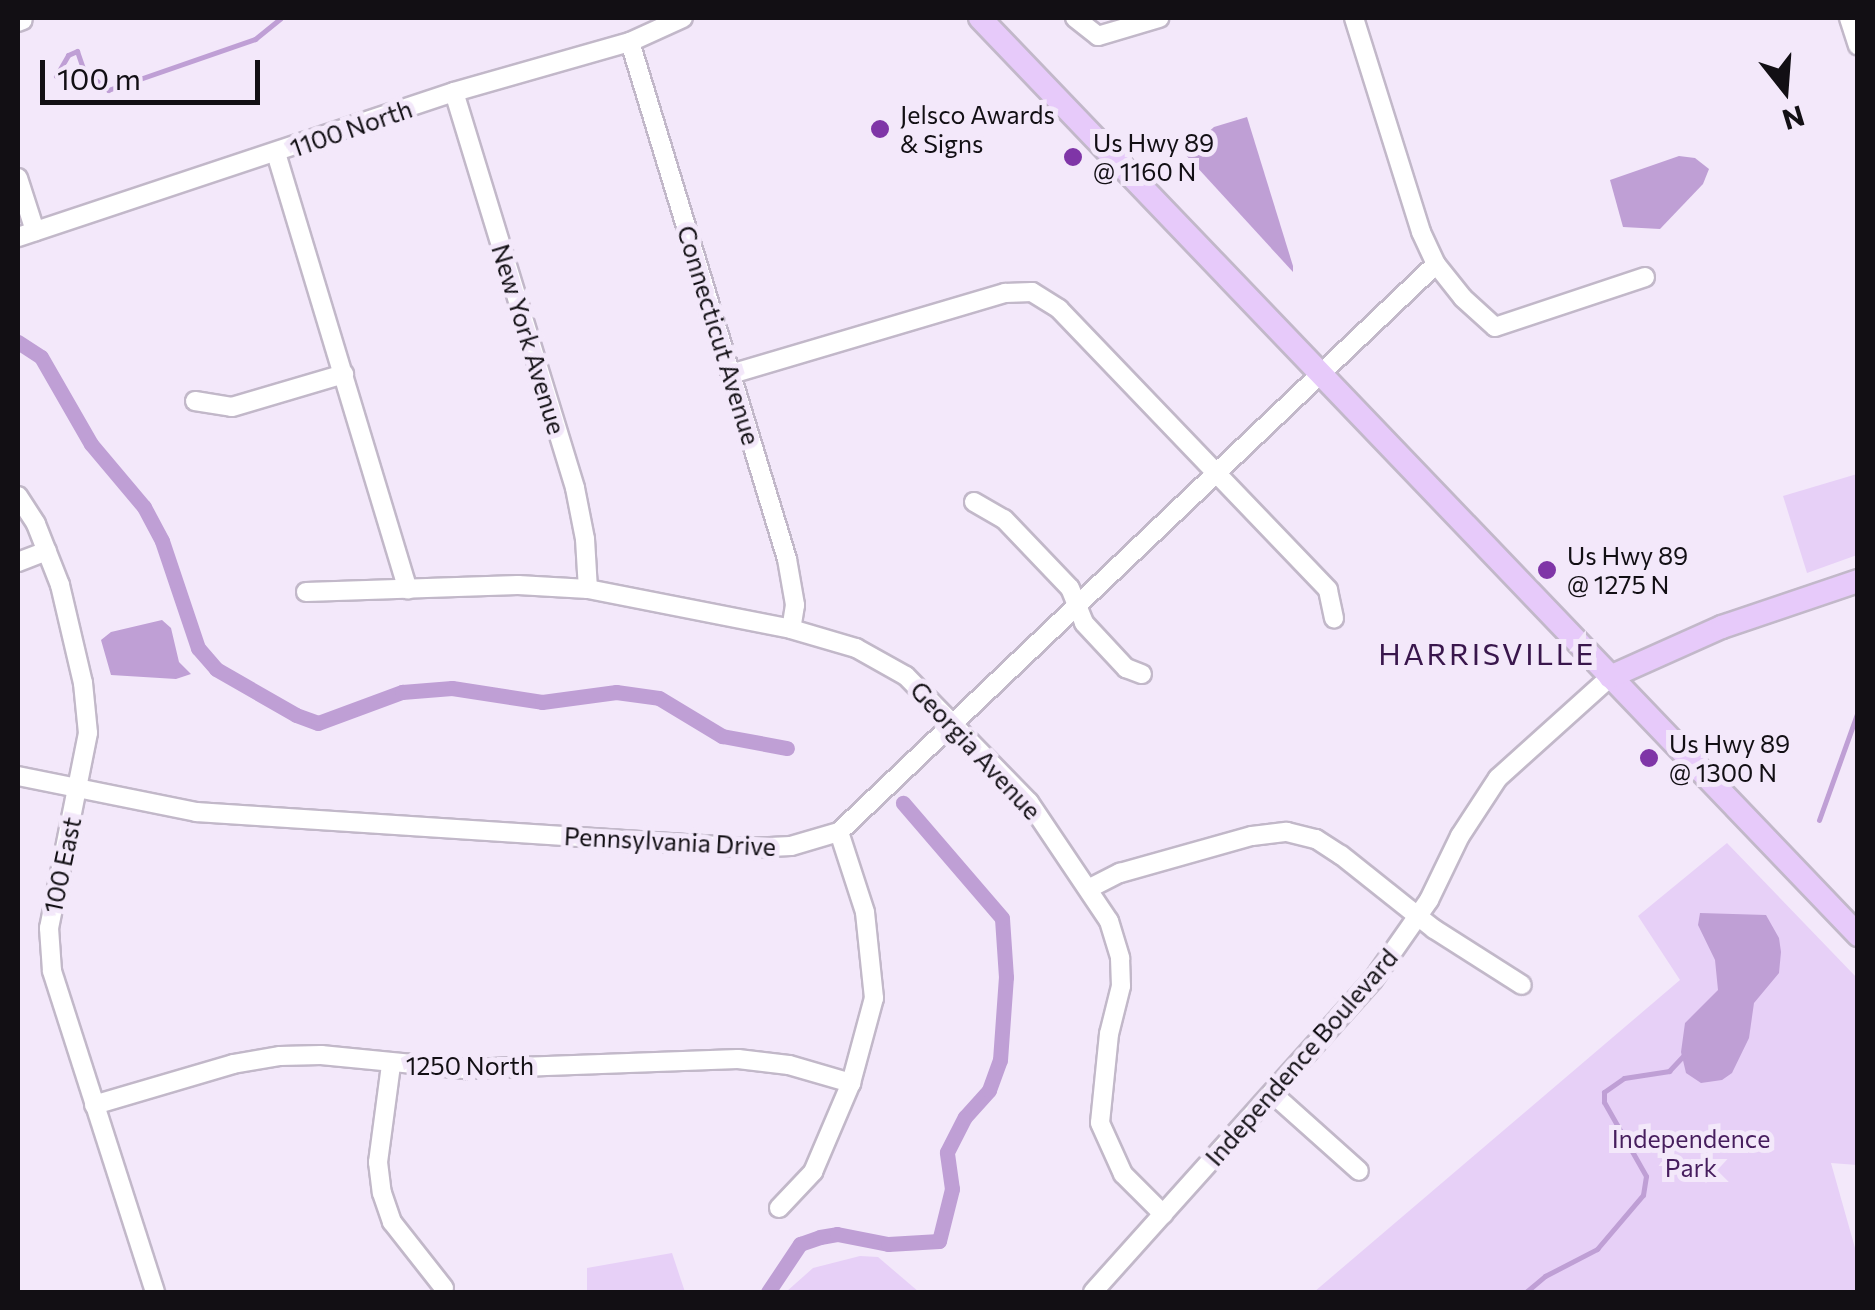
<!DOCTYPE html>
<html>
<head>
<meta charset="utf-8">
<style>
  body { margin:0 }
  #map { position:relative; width:1875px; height:1310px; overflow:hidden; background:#f3e8fa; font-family:Commissioner,sans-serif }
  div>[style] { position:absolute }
  .green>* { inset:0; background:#e7d0f7 }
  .water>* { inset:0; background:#bf9fd5 }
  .stream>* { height:5px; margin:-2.5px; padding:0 2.5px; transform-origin:2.5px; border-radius:2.5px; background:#bf9fd5 }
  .canal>* { height:15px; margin:-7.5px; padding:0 7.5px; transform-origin:7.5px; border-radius:7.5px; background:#bf9fd5 }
  .roads { filter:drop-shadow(2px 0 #c2b8c9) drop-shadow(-2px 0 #c2b8c9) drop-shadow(0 2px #c2b8c9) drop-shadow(0 -2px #c2b8c9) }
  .minor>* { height:18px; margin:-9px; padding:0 9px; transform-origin:9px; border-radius:9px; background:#fff }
  .major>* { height:22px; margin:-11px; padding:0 11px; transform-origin:11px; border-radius:11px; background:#e7cafa }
  .dots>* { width:28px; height:28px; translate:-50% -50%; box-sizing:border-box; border:5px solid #f3e8fa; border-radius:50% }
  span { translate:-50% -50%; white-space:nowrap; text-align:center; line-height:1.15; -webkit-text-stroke:10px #f3e8fa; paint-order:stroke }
  .poi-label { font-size:25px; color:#120f14 }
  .left { translate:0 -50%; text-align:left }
  .street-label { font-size:25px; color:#120f14 }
  .park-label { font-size:25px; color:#471e5e }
  .quarter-label { font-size:30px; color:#39164c; letter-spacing:2.5px }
  .frame { position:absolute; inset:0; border:20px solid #120f14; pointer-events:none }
  .north { position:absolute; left:1735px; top:40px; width:100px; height:100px; -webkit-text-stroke:8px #f3e8fa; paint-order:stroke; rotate:163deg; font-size:28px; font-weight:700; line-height:40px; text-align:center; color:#120f14 }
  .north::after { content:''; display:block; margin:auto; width:35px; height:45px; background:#120f14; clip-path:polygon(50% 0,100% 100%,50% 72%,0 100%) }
  .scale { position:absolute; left:40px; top:60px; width:220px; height:45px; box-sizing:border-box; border:5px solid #120f14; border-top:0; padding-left:12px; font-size:30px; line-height:35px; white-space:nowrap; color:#120f14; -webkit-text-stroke:8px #f3e8fa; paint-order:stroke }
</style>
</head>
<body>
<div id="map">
  <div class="green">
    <div style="clip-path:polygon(1857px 474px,1857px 555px,1807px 573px,1783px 496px)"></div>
    <div style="clip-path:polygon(1727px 843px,1857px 978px,1857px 1165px,1831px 1163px,1857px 1255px,1857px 1292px,1314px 1292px,1680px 980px,1638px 916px)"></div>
    <div style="clip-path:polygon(672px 1253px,685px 1292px,587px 1292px,587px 1268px)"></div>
    <div style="clip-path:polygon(860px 1256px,878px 1257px,919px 1292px,786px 1292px,813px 1268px)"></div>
  </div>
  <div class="water">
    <div style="clip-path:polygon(1247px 117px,1293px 266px,1293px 272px,1184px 153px,1214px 127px)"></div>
    <div style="clip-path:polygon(1679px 156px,1695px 158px,1709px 169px,1703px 184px,1660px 229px,1623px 227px,1610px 180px)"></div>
    <div style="clip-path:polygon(162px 620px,171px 628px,179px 662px,191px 674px,176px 679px,111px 675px,101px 640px,111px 632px)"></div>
    <div style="clip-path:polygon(1700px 913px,1766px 915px,1779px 938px,1781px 952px,1779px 973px,1754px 1003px,1749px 1038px,1732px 1073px,1722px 1080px,1701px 1083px,1686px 1073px,1681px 1052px,1685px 1023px,1718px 990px,1715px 960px,1698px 925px)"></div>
  </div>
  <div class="stream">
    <div style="left:56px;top:76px;width:24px;rotate:-60deg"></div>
    <div style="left:68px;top:55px;width:10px;rotate:-24deg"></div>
    <div style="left:77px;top:51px;width:21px;rotate:71deg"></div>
    <div style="left:84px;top:71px;width:31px;rotate:38deg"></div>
    <div style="left:108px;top:90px;width:156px;rotate:-19.1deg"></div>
    <div style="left:255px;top:39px;width:33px;rotate:-39deg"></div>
    <div style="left:1819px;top:820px;width:116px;rotate:-70.3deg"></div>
    <div style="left:1466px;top:1292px;width:4px"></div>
    <div style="left:1526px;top:1292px;width:25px;rotate:-40deg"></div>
    <div style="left:1545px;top:1276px;width:59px;rotate:-27.4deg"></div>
    <div style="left:1597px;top:1249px;width:71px;rotate:-49.6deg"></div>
    <div style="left:1643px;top:1195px;width:19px;rotate:-81deg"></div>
    <div style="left:1646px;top:1176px;width:85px;rotate:-119.6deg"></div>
    <div style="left:1604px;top:1102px;width:10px;rotate:-90deg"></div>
    <div style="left:1604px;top:1092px;width:24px;rotate:-35deg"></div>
    <div style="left:1624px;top:1078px;width:46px;rotate:-8.8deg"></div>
    <div style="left:1669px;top:1071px;width:23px;rotate:-47deg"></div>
  </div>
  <div class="canal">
    <div style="left:18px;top:342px;width:27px;rotate:33deg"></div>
    <div style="left:41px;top:357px;width:100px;rotate:60.1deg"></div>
    <div style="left:91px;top:444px;width:82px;rotate:49.9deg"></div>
    <div style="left:144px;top:507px;width:38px;rotate:62deg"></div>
    <div style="left:162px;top:541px;width:113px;rotate:71.4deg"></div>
    <div style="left:198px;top:648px;width:28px;rotate:49deg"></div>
    <div style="left:216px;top:669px;width:92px;rotate:29.9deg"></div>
    <div style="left:296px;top:715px;width:23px;rotate:20deg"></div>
    <div style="left:318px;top:723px;width:90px;rotate:-20.3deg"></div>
    <div style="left:402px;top:692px;width:50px;rotate:-4.6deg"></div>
    <div style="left:452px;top:688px;width:91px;rotate:8.8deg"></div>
    <div style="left:542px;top:702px;width:75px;rotate:-7.7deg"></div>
    <div style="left:616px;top:692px;width:43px;rotate:7.9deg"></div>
    <div style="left:659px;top:698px;width:74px;rotate:31.1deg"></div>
    <div style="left:722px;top:736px;width:66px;rotate:10.5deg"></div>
    <div style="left:768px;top:1292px;width:58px;rotate:-56.3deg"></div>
    <div style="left:800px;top:1244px;width:21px;rotate:-19deg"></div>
    <div style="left:820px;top:1237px;width:17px;rotate:-10deg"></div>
    <div style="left:837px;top:1234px;width:52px;rotate:11.1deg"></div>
    <div style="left:888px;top:1244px;width:51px;rotate:-3.4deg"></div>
    <div style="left:939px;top:1241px;width:54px;rotate:-76deg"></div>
    <div style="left:952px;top:1189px;width:37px;rotate:-98deg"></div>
    <div style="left:947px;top:1152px;width:39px;rotate:-63deg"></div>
    <div style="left:965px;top:1117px;width:36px;rotate:-48deg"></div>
    <div style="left:989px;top:1090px;width:32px;rotate:-70deg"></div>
    <div style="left:1000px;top:1060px;width:83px;rotate:-85.9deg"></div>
    <div style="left:1006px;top:977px;width:59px;rotate:-93.9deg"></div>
    <div style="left:1002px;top:918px;width:152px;rotate:-130.7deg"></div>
  </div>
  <div class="roads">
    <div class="minor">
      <div style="left:1075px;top:18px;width:29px;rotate:38deg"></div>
      <div style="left:1098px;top:36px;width:64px;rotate:-16.4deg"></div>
      <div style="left:1354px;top:18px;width:224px;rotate:72.6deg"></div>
      <div style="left:1421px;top:232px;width:35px;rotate:65deg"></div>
      <div style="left:1436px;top:264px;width:43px;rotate:51.5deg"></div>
      <div style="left:1463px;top:298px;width:43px;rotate:42.2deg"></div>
      <div style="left:1495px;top:327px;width:158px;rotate:-18.4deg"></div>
      <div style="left:1849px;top:18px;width:29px;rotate:72deg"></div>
      <div style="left:18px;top:22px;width:5px;rotate:-22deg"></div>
      <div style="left:630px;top:42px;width:540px;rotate:73.11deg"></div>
      <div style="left:787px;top:559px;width:47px;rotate:80.1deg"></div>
      <div style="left:795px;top:605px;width:24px;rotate:99deg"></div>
      <div style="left:454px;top:92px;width:414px;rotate:73deg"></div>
      <div style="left:575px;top:488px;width:52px;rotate:78.9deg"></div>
      <div style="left:585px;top:539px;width:50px;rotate:86.6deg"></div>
      <div style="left:276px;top:153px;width:456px;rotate:73.2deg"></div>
      <div style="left:18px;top:178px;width:56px;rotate:72.2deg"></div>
      <div style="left:18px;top:237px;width:459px;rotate:-18.4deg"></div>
      <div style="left:454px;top:92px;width:183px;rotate:-15.9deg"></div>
      <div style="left:630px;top:42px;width:58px;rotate:-24.4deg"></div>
      <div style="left:731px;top:374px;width:286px;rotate:-16.5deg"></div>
      <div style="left:1005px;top:293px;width:27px;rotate:-2deg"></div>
      <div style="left:1032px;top:292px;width:32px;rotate:32deg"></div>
      <div style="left:1059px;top:309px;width:389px;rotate:46.2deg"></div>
      <div style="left:1328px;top:590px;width:29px;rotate:78deg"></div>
      <div style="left:195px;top:401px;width:37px;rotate:9deg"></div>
      <div style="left:232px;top:407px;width:117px;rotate:-16.4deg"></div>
      <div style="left:18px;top:496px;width:33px;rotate:57deg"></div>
      <div style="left:36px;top:524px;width:66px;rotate:68.5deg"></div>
      <div style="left:60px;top:585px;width:101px;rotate:76.8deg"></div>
      <div style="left:83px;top:683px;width:50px;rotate:84.3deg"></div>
      <div style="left:88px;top:733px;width:199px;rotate:101.3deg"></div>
      <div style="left:49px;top:928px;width:43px;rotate:86deg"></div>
      <div style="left:52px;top:971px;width:337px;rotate:72.2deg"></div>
      <div style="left:974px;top:502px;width:34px;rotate:30deg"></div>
      <div style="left:1004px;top:519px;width:95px;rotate:46.3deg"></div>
      <div style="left:1070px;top:588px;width:38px;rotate:68deg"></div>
      <div style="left:1084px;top:623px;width:62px;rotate:47deg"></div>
      <div style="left:1126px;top:668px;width:17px;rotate:21deg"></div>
      <div style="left:18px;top:562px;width:31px;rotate:-21deg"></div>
      <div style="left:306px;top:592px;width:212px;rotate:-1.9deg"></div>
      <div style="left:518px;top:585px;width:70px;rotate:3.3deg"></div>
      <div style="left:588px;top:589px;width:207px;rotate:11.1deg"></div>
      <div style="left:791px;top:629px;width:68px;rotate:16.3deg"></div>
      <div style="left:856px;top:648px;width:57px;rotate:29.2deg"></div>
      <div style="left:906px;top:676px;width:176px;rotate:45.7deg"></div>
      <div style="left:1029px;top:802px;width:143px;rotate:56.1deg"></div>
      <div style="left:1109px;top:921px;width:39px;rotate:73deg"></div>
      <div style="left:1120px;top:958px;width:28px;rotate:88deg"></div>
      <div style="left:1121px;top:986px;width:49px;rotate:104deg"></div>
      <div style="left:1109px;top:1034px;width:89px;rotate:95.8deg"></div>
      <div style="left:1100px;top:1123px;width:56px;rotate:65.7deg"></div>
      <div style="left:1123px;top:1174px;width:57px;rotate:45deg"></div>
      <div style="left:18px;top:776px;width:182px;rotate:11.4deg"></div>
      <div style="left:196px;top:812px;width:553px;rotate:3.73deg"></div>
      <div style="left:748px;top:848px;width:43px;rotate:-2.7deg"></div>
      <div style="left:791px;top:846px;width:50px;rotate:-16.3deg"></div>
      <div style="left:839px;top:832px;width:824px;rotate:-43.57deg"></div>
      <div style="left:1090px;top:888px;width:34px;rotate:-27deg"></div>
      <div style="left:1120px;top:873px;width:137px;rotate:-15.7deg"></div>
      <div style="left:1252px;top:836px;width:35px;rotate:-7deg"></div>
      <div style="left:1287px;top:832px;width:30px;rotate:14deg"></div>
      <div style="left:1316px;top:839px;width:30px;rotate:33deg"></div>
      <div style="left:1341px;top:855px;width:119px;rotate:38.5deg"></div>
      <div style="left:1434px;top:929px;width:104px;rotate:32.5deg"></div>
      <div style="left:391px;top:1065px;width:98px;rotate:97.6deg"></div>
      <div style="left:378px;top:1162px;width:31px;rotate:83deg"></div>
      <div style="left:382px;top:1193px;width:31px;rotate:71deg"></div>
      <div style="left:392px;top:1222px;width:84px;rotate:51.8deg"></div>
      <div style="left:1273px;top:1094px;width:115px;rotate:41.8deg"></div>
      <div style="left:94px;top:1105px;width:145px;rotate:-16.4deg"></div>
      <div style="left:233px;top:1064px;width:48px;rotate:-9.7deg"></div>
      <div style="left:280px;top:1056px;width:41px;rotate:-1.4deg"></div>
      <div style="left:321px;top:1055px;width:145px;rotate:5.6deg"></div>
      <div style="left:465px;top:1069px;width:273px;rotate:-2.1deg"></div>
      <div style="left:738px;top:1059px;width:51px;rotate:6.7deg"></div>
      <div style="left:789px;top:1065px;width:65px;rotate:16.2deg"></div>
      <div style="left:779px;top:1208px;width:50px;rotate:-46.6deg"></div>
      <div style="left:813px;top:1172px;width:97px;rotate:-66.9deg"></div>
      <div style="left:851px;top:1083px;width:88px;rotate:-74.9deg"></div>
      <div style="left:874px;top:998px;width:86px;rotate:-96deg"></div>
      <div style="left:865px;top:912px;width:84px;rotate:-108deg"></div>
      <div style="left:1093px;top:1292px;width:419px;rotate:-48.1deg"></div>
      <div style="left:1373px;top:980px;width:98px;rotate:-55deg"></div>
      <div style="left:1429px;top:900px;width:71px;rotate:-64.2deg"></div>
      <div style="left:1460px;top:836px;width:69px;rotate:-56.8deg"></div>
      <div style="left:1498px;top:778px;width:151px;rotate:-42deg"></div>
    </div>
    <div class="major">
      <div style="left:980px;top:18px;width:1270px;rotate:46.24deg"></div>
      <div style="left:1610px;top:677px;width:123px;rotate:-24.1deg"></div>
      <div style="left:1722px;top:627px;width:144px;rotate:-18.7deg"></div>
    </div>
  </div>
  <div class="dots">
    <div style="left:880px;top:129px;background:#7f35a7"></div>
    <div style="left:1073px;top:157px;background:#7f35a7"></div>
    <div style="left:1547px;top:570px;background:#7f35a7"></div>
    <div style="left:1649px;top:758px;background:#7f35a7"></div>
  </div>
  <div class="poi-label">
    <span class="left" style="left:900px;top:129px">Jelsco Awards<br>&amp; Signs</span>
    <span class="left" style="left:1093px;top:157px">Us Hwy 89<br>@ 1160 N</span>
    <span class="left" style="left:1567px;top:570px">Us Hwy 89<br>@ 1275 N</span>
    <span class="left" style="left:1669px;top:758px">Us Hwy 89<br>@ 1300 N</span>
  </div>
  <div class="street-label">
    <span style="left:351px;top:128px;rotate:-19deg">1100 North</span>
    <span style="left:719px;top:335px;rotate:73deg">Connecticut Avenue</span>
    <span style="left:529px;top:339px;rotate:73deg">New York Avenue</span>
    <span style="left:976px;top:750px;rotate:47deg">Georgia Avenue</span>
    <span style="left:670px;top:841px;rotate:3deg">Pennsylvania Drive</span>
    <span style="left:62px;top:865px;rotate:-78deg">100 East</span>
    <span style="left:1301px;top:1057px;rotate:-49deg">Independence Boulevard</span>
    <span style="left:470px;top:1065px">1250 North</span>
  </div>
  <div class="park-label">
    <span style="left:1691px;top:1153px">Independence<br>Park</span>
  </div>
  <div class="quarter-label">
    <span style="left:1487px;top:653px">HARRISVILLE</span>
  </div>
  <div class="frame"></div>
  <div class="north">N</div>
  <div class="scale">100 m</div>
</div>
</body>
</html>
